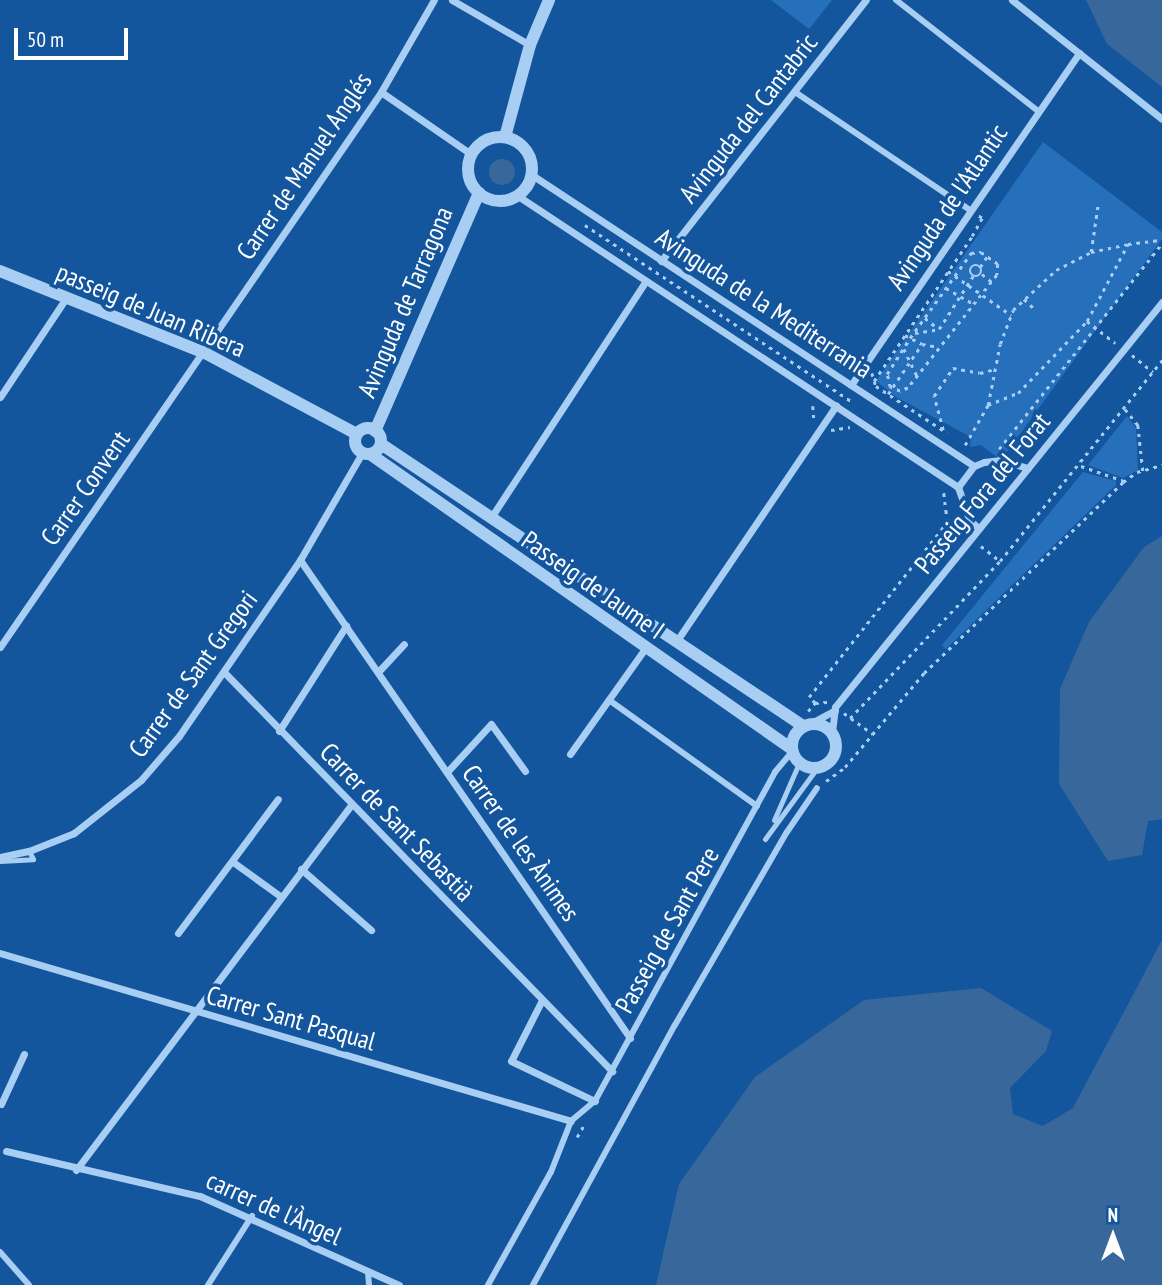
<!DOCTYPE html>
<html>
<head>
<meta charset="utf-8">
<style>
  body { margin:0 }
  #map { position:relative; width:1162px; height:1285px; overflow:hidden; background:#13569d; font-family:"PT Sans Narrow",sans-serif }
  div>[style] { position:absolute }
  .green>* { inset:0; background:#2670bb }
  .water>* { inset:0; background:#38689b }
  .round { border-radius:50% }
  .path>* { height:2.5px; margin-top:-1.25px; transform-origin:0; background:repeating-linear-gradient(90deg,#a9cef4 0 3.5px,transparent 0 8.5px) }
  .path>.ring { margin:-1.25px; padding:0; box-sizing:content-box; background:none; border:2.5px solid #a9cef4; border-radius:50% }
  .service>* { height:5px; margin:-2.5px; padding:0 2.5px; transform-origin:2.5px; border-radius:2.5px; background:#a9cef4 }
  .pedestrian>* { height:6px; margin:-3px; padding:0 3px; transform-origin:3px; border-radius:3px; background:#a9cef4 }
  .minor>* { height:7px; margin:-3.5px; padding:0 3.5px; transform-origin:3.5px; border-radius:3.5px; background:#a9cef4 }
  .tertiary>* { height:12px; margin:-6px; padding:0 6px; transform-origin:6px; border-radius:6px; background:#a9cef4 }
  .tertiary>.ring { margin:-6px; padding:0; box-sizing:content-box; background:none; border:12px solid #a9cef4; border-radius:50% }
  span { translate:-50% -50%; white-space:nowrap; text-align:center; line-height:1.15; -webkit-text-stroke:7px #13569d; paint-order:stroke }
  .street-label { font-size:26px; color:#fff }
  .north { position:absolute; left:1078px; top:1201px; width:70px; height:70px; -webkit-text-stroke:5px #13569d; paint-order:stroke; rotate:0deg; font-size:19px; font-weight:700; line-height:28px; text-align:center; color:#fff }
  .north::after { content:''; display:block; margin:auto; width:24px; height:32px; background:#fff; clip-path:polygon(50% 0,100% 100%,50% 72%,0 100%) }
  .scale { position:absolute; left:14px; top:28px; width:114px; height:32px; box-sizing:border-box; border:4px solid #fff; border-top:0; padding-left:9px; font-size:21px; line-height:24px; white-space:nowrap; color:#fff; -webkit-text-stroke:5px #13569d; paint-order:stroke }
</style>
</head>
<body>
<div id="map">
  <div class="green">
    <div style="clip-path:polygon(771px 0,832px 0,809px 29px)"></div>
    <div style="clip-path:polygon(1043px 142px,1162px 232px,1162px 239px,1001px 460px,981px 445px,970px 447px,971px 437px,896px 397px,876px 381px)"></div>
    <div style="clip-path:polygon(1127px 416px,1136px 428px,1138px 470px,1123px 478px,1088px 465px)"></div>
    <div style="clip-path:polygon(1083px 472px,1116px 481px,1116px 485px,946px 649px,942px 645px)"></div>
  </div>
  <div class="water">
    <div style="clip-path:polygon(1086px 0,1162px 0,1162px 87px,1107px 44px)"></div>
    <div class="round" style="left:489px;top:159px;width:26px;height:26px"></div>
    <div style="clip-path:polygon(1162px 536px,1162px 819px,1148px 821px,1142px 855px,1108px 861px,1059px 784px,1060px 689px,1089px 622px,1144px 547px)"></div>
    <div style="clip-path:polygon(1162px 940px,1162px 1285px,656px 1285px,679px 1184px,755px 1077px,864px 1000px,981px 988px,1052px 1031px,1046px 1051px,1010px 1088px,1013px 1114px,1043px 1126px,1073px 1108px)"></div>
  </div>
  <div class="path">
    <div style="left:585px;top:225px;width:319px;rotate:33.5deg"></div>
    <div style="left:981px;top:252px;width:21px;rotate:35deg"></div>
    <div style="left:998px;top:264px;width:11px;rotate:95deg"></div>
    <div style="left:997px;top:275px;width:144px;rotate:128.2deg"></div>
    <div style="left:908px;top:388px;width:9px;rotate:159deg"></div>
    <div style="left:900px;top:391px;width:11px;rotate:-158deg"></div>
    <div style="left:890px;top:387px;width:13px;rotate:-103deg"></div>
    <div style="left:887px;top:374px;width:43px;rotate:-57.4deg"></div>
    <div style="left:910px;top:338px;width:105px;rotate:-54.3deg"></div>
    <div style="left:971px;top:253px;width:10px;rotate:-6deg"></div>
    <div style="left:1091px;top:252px;width:49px;rotate:-81.7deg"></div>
    <div class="ring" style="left:970px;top:265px;width:9.5px;height:9.5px"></div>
    <div style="left:980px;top:267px;width:14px;rotate:-56deg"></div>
    <div style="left:948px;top:271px;width:77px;rotate:34.9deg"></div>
    <div style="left:982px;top:274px;width:13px;rotate:39deg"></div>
    <div style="left:946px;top:288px;width:32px;rotate:30deg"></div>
    <div style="left:1024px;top:299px;width:16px;rotate:43deg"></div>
    <div style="left:925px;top:318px;width:14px;rotate:39deg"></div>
    <div style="left:1087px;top:321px;width:87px;rotate:-62deg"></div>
    <div style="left:1128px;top:244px;width:34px;rotate:-7deg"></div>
    <div style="left:915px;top:333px;width:24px;rotate:-9deg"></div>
    <div style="left:939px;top:329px;width:63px;rotate:-57.3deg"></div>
    <div style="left:905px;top:335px;width:19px;rotate:28deg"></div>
    <div style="left:904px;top:349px;width:30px;rotate:64deg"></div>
    <div style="left:1132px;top:355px;width:27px;rotate:39deg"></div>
    <div style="left:838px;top:365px;width:17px;rotate:-10deg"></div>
    <div style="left:872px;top:373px;width:14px;rotate:73deg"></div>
    <div style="left:876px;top:386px;width:85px;rotate:33.5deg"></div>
    <div style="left:874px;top:381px;width:175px;rotate:-55.9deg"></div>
    <div style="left:972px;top:236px;width:21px;rotate:-61deg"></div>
    <div style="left:982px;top:218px;width:4px;rotate:-153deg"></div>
    <div style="left:888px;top:394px;width:60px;rotate:-55.8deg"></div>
    <div style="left:922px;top:344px;width:17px;rotate:10deg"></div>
    <div style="left:988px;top:405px;width:62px;rotate:-78.9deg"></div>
    <div style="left:1000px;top:344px;width:36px;rotate:-69deg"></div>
    <div style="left:1013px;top:310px;width:59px;rotate:-42.9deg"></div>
    <div style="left:1056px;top:270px;width:39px;rotate:-27deg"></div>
    <div style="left:1091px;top:252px;width:38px;rotate:-12deg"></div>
    <div style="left:813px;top:406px;width:13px;rotate:86deg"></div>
    <div style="left:1125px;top:409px;width:21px;rotate:51deg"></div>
    <div style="left:1138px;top:425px;width:46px;rotate:83.8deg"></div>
    <div style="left:831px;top:430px;width:19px;rotate:-9deg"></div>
    <div style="left:943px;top:430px;width:35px;rotate:-105deg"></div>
    <div style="left:934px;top:396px;width:34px;rotate:-56deg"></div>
    <div style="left:953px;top:368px;width:27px;rotate:10deg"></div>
    <div style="left:980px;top:373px;width:16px;rotate:-15deg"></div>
    <div style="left:965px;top:445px;width:46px;rotate:-60.1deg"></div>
    <div style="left:988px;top:405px;width:32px;rotate:-22deg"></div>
    <div style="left:1018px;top:393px;width:100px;rotate:-46.2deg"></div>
    <div style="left:1087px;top:321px;width:36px;rotate:38deg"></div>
    <div style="left:999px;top:449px;width:263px;rotate:-51.6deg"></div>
    <div style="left:1081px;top:466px;width:46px;rotate:19.2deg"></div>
    <div style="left:947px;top:522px;width:17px;rotate:36deg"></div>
    <div style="left:981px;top:546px;width:24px;rotate:38deg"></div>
    <div style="left:815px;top:703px;width:8px;rotate:-135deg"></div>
    <div style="left:809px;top:697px;width:223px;rotate:-51.7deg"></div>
    <div style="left:947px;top:522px;width:32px;rotate:-97deg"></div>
    <div style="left:808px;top:711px;width:11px;rotate:-49deg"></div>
    <div style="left:815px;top:703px;width:12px;rotate:-5deg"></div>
    <div style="left:844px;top:713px;width:36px;rotate:36deg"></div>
    <div style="left:850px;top:718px;width:217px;rotate:-46.3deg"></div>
    <div style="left:1000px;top:561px;width:258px;rotate:-51.1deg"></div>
    <div style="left:826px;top:781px;width:24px;rotate:-36deg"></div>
    <div style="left:845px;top:767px;width:123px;rotate:-50deg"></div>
    <div style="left:924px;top:673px;width:276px;rotate:-43.8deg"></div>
    <div style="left:1123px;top:482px;width:17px;rotate:-36deg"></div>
    <div style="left:1137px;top:472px;width:26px;rotate:-16deg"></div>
    <div style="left:577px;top:1137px;width:14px;rotate:-60deg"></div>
  </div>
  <div class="service">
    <div style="left:774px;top:820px;width:62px;rotate:-66.3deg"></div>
    <div style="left:765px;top:839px;width:88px;rotate:-53.8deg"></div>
    <div style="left:0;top:861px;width:33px;rotate:-3deg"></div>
    <div style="left:33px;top:859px;width:9px;rotate:-117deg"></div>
  </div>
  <div class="pedestrian">
    <div style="left:896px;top:0;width:180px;rotate:38deg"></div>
    <div style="left:795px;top:92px;width:211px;rotate:34deg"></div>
    <div style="left:609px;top:700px;width:182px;rotate:35.6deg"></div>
    <div style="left:0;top:1252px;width:44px;rotate:48.7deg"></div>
    <div style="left:368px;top:1273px;width:12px;rotate:85deg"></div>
    <div style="left:208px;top:1285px;width:82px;rotate:-57.5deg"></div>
    <div style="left:488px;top:1285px;width:129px;rotate:-60.9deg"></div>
    <div style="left:551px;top:1172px;width:55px;rotate:-68.6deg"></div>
    <div style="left:571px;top:1121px;width:31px;rotate:-40deg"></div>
    <div style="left:595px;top:1101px;width:375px;rotate:-61.3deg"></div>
    <div style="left:775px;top:772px;width:26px;rotate:-50deg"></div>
    <div style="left:533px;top:1285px;width:296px;rotate:-61.4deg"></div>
    <div style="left:675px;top:1025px;width:223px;rotate:-59.9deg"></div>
    <div style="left:787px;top:832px;width:53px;rotate:-55.7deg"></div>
  </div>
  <div class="minor">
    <div style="left:452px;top:0;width:90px;rotate:30deg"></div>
    <div style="left:1012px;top:0;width:191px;rotate:38.4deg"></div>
    <div style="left:381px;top:92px;width:109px;rotate:34.6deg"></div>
    <div style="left:532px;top:175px;width:529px;rotate:33.36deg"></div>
    <div style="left:518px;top:196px;width:528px;rotate:33.48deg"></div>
    <div style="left:958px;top:487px;width:34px;rotate:71deg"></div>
    <div style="left:969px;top:519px;width:14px;rotate:45deg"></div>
    <div style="left:661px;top:261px;width:332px;rotate:-51.9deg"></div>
    <div style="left:851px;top:385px;width:403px;rotate:-55.5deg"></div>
    <div style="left:0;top:397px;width:119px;rotate:-56.3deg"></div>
    <div style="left:958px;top:487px;width:26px;rotate:-53deg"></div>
    <div style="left:974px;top:466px;width:11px;rotate:-22deg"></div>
    <div style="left:984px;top:462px;width:17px;rotate:-7deg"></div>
    <div style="left:1001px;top:460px;width:28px;rotate:17deg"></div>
    <div style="left:492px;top:516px;width:281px;rotate:-56.8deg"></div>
    <div style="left:300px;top:560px;width:581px;rotate:55.38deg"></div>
    <div style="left:678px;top:639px;width:282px;rotate:-55.9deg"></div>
    <div style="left:0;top:647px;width:673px;rotate:-55.53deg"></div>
    <div style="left:381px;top:92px;width:106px;rotate:-60.1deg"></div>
    <div style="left:224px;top:672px;width:557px;rotate:45.8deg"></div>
    <div style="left:378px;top:672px;width:38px;rotate:-47deg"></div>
    <div style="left:811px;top:723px;width:27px;rotate:-28deg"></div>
    <div style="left:279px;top:731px;width:125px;rotate:-57.5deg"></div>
    <div style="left:832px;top:732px;width:25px;rotate:-83deg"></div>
    <div style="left:835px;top:707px;width:521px;rotate:-51.08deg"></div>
    <div style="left:570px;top:754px;width:128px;rotate:-54.6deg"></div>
    <div style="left:447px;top:772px;width:65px;rotate:-47.5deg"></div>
    <div style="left:491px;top:724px;width:58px;rotate:54.1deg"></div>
    <div style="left:0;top:857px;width:30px;rotate:-12deg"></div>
    <div style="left:29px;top:851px;width:48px;rotate:-21.8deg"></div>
    <div style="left:74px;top:833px;width:85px;rotate:-38.3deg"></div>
    <div style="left:141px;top:780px;width:58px;rotate:-49.2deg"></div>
    <div style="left:179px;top:736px;width:214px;rotate:-55.5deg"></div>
    <div style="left:300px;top:560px;width:124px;rotate:-59.9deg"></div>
    <div style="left:233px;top:862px;width:58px;rotate:35.9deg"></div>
    <div style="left:301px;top:869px;width:93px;rotate:41.1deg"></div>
    <div style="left:178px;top:933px;width:167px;rotate:-53.3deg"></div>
    <div style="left:0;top:953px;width:595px;rotate:16.39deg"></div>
    <div style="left:542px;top:1000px;width:68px;rotate:116.9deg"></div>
    <div style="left:511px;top:1061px;width:93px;rotate:25.5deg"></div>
    <div style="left:1px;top:1104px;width:55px;rotate:-65.3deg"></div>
    <div style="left:6px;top:1151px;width:199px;rotate:13.1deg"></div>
    <div style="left:200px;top:1196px;width:218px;rotate:24.1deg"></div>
    <div style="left:76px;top:1170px;width:456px;rotate:-53deg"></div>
  </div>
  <div class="tertiary">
    <div class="ring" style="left:468px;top:137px;width:52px;height:52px"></div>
    <div style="left:505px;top:137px;width:95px;rotate:-74.8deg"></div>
    <div style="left:530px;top:45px;width:49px;rotate:-67.1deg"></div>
    <div style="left:0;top:271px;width:221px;rotate:21.8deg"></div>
    <div style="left:205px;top:353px;width:172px;rotate:28.1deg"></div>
    <div class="ring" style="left:355px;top:428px;width:14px;height:14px"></div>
    <div style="left:375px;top:431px;width:260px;rotate:-66.4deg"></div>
    <div style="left:381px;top:444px;width:508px;rotate:33.75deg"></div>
    <div style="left:370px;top:454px;width:515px;rotate:34.96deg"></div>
    <div class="ring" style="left:792px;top:724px;width:32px;height:32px"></div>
  </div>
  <div class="street-label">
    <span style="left:748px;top:118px;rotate:-52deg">Avinguda del Cantabric</span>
    <span style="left:304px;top:166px;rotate:-56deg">Carrer de Manuel Anglés</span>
    <span style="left:947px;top:207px;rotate:-56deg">Avinguda de l'Atlantic</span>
    <span style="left:405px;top:302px;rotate:-67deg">Avinguda de Tarragona</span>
    <span style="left:764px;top:303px;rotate:33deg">Avinguda de la Mediterrania</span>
    <span style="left:151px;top:310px;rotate:23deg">passeig de Juan Ribera</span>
    <span style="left:85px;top:488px;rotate:-55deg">Carrer Convent</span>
    <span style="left:982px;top:493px;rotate:-51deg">Passeig Fora del Forat</span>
    <span style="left:593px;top:585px;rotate:35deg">Passeig de Jaume I</span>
    <span style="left:193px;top:674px;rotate:-54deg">Carrer de Sant Gregori</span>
    <span style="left:397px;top:822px;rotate:46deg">Carrer de Sant Sebastià</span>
    <span style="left:521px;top:843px;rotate:55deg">Carrer de les Ànimes</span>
    <span style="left:667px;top:930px;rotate:-61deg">Passeig de Sant Pere</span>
    <span style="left:291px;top:1018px;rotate:16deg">Carrer Sant Pasqual</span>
    <span style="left:274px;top:1208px;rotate:24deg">carrer de l'Àngel</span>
  </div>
  <div class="north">N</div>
  <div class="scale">50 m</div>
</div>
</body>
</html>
